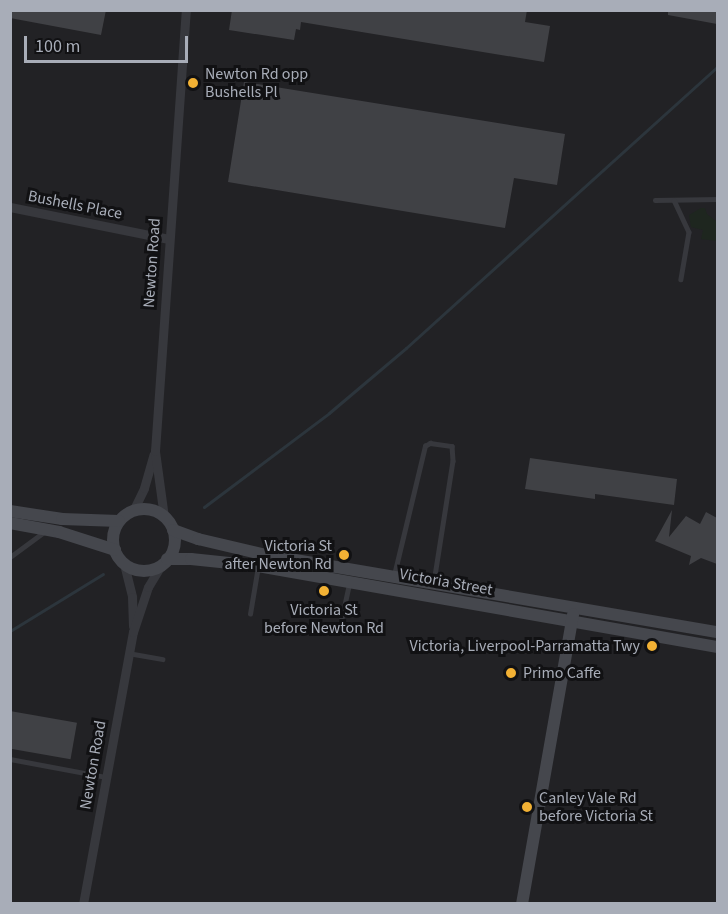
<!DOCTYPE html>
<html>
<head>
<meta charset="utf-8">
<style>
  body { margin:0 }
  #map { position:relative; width:728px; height:914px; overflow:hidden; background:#161618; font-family:"Source Sans 3",sans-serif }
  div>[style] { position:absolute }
  .built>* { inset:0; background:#222225; transform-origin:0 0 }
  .green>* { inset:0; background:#1e261f }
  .stream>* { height:3px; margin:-1.5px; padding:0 1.5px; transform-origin:1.5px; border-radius:1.5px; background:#2c353c }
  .building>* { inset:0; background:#404145; transform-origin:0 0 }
  .lane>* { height:4.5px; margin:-2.25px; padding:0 2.25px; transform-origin:2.25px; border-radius:2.25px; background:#37383d }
  .street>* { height:9px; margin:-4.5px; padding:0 4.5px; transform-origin:4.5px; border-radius:4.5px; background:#37383d }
  .secondary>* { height:12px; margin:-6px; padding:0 6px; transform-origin:6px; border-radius:6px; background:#45474d }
  .secondary>.ring { margin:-6px; padding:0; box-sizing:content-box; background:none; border:12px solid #45474d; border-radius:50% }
  .dots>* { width:16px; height:16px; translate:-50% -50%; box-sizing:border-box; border:3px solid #111113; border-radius:50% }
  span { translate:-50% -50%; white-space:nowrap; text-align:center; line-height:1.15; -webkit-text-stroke:6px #111113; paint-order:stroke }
  .poi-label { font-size:16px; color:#a8adb8 }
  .left { translate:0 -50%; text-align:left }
  .right { translate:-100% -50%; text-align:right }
  .street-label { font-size:16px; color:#a8adb8 }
  .frame { position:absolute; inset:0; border:12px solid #a8adb8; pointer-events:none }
  .scale { position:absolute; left:24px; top:36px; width:164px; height:27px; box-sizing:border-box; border:3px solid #a8adb8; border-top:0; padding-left:8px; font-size:18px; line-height:21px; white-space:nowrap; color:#a8adb8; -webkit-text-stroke:4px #111113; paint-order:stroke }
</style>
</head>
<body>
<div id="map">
  <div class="built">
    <div style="left:11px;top:11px;width:706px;height:892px"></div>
  </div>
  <div class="green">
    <div style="clip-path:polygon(701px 208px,705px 208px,707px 214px,717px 222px,717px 241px,701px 239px,703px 230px,691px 227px,689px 215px)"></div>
  </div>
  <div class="stream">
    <div style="left:204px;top:507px;width:156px;rotate:-36.9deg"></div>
    <div style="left:329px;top:413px;width:101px;rotate:-40.2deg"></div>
    <div style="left:406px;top:348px;width:421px;rotate:-42.1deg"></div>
    <div style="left:10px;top:631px;width:109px;rotate:-31.5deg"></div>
  </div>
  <div class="building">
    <div style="clip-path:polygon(10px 10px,106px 10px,101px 35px,10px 18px)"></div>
    <div style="clip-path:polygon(232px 10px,527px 10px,525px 22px,550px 26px,544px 62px,301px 22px,300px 30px,296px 29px,294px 40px,229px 30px)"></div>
    <div style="clip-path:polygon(668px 10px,717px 10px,717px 24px,668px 15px)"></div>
    <div style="clip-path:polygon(244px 82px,565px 134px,557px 185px,514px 178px,505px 228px,228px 182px)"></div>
    <div style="clip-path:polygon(530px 458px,677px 479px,674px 505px,595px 494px,595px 499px,525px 489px)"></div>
    <div style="clip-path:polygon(672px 510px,669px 537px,686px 516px,700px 524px,706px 512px,717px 518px,717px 564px,701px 558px,689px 565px,691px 556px,655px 541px)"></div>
    <div style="left:10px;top:711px;width:68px;height:37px;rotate:10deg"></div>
  </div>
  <div class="lane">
    <div style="left:655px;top:200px;width:63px;rotate:-0.9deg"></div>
    <div style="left:674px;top:200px;width:35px;rotate:65deg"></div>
    <div style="left:689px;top:232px;width:48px;rotate:99.7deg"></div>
    <div style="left:10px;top:557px;width:42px;rotate:-36.3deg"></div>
    <div style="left:394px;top:575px;width:133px;rotate:-76.5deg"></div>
    <div style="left:425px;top:446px;width:6px;rotate:-31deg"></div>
    <div style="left:430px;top:443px;width:22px;rotate:8deg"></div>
    <div style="left:452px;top:446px;width:15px;rotate:86deg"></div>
    <div style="left:453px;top:461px;width:123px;rotate:98.9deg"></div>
    <div style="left:250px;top:614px;width:49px;rotate:-80.5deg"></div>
    <div style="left:339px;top:630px;width:47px;rotate:-77.7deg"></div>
    <div style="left:128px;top:653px;width:35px;rotate:10deg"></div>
    <div style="left:10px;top:759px;width:98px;rotate:10.6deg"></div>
  </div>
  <div class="street">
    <div style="left:10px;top:207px;width:162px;rotate:11.4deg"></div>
    <div style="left:133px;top:511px;width:25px;rotate:-64deg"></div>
    <div style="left:144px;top:488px;width:35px;rotate:-74deg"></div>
    <div style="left:164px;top:517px;width:67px;rotate:-97.8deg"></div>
    <div style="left:155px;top:451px;width:442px;rotate:-86deg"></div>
    <div style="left:124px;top:564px;width:34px;rotate:76deg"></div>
    <div style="left:132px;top:597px;width:29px;rotate:88deg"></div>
    <div style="left:83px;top:904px;width:277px;rotate:-79.6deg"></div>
    <div style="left:133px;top:632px;width:47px;rotate:-71.6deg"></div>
    <div style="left:148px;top:587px;width:27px;rotate:-59deg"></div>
  </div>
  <div class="secondary">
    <div class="ring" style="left:113px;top:509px;width:50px;height:50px"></div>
    <div style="left:10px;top:511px;width:53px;rotate:8.7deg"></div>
    <div style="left:62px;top:519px;width:57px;rotate:2deg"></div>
    <div style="left:10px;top:523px;width:50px;rotate:10.4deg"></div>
    <div style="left:59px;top:532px;width:59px;rotate:17.8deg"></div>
    <div style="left:173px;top:530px;width:27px;rotate:20deg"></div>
    <div style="left:198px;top:539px;width:70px;rotate:13.2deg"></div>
    <div style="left:266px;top:555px;width:459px;rotate:9.7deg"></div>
    <div style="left:167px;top:559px;width:24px"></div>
    <div style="left:191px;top:559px;width:67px;rotate:6deg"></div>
    <div style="left:258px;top:566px;width:467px;rotate:10deg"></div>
    <div style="left:522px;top:904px;width:294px;rotate:-80deg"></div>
  </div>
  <div class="dots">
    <div style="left:193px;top:83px;background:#f2b134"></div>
    <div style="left:344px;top:555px;background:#f2b134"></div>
    <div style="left:324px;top:591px;background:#f2b134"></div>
    <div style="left:652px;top:646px;background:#f2b134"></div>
    <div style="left:511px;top:673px;background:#f2b134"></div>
    <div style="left:527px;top:807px;background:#f2b134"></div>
  </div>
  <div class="poi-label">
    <span class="left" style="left:205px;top:83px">Newton Rd opp<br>Bushells Pl</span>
    <span class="right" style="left:332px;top:555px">Victoria St<br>after Newton Rd</span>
    <span style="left:324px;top:619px">Victoria St<br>before Newton Rd</span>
    <span class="right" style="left:640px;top:646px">Victoria, Liverpool-Parramatta Twy</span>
    <span class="left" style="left:523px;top:673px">Primo Caffe</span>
    <span class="left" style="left:539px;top:807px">Canley Vale Rd<br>before Victoria St</span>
  </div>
  <div class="street-label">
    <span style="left:75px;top:205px;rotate:11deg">Bushells Place</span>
    <span style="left:152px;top:263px;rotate:-86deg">Newton Road</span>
    <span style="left:446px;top:582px;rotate:10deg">Victoria Street</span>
    <span style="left:93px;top:765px;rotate:-80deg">Newton Road</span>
  </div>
  <div class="frame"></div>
  <div class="scale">100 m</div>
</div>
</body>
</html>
